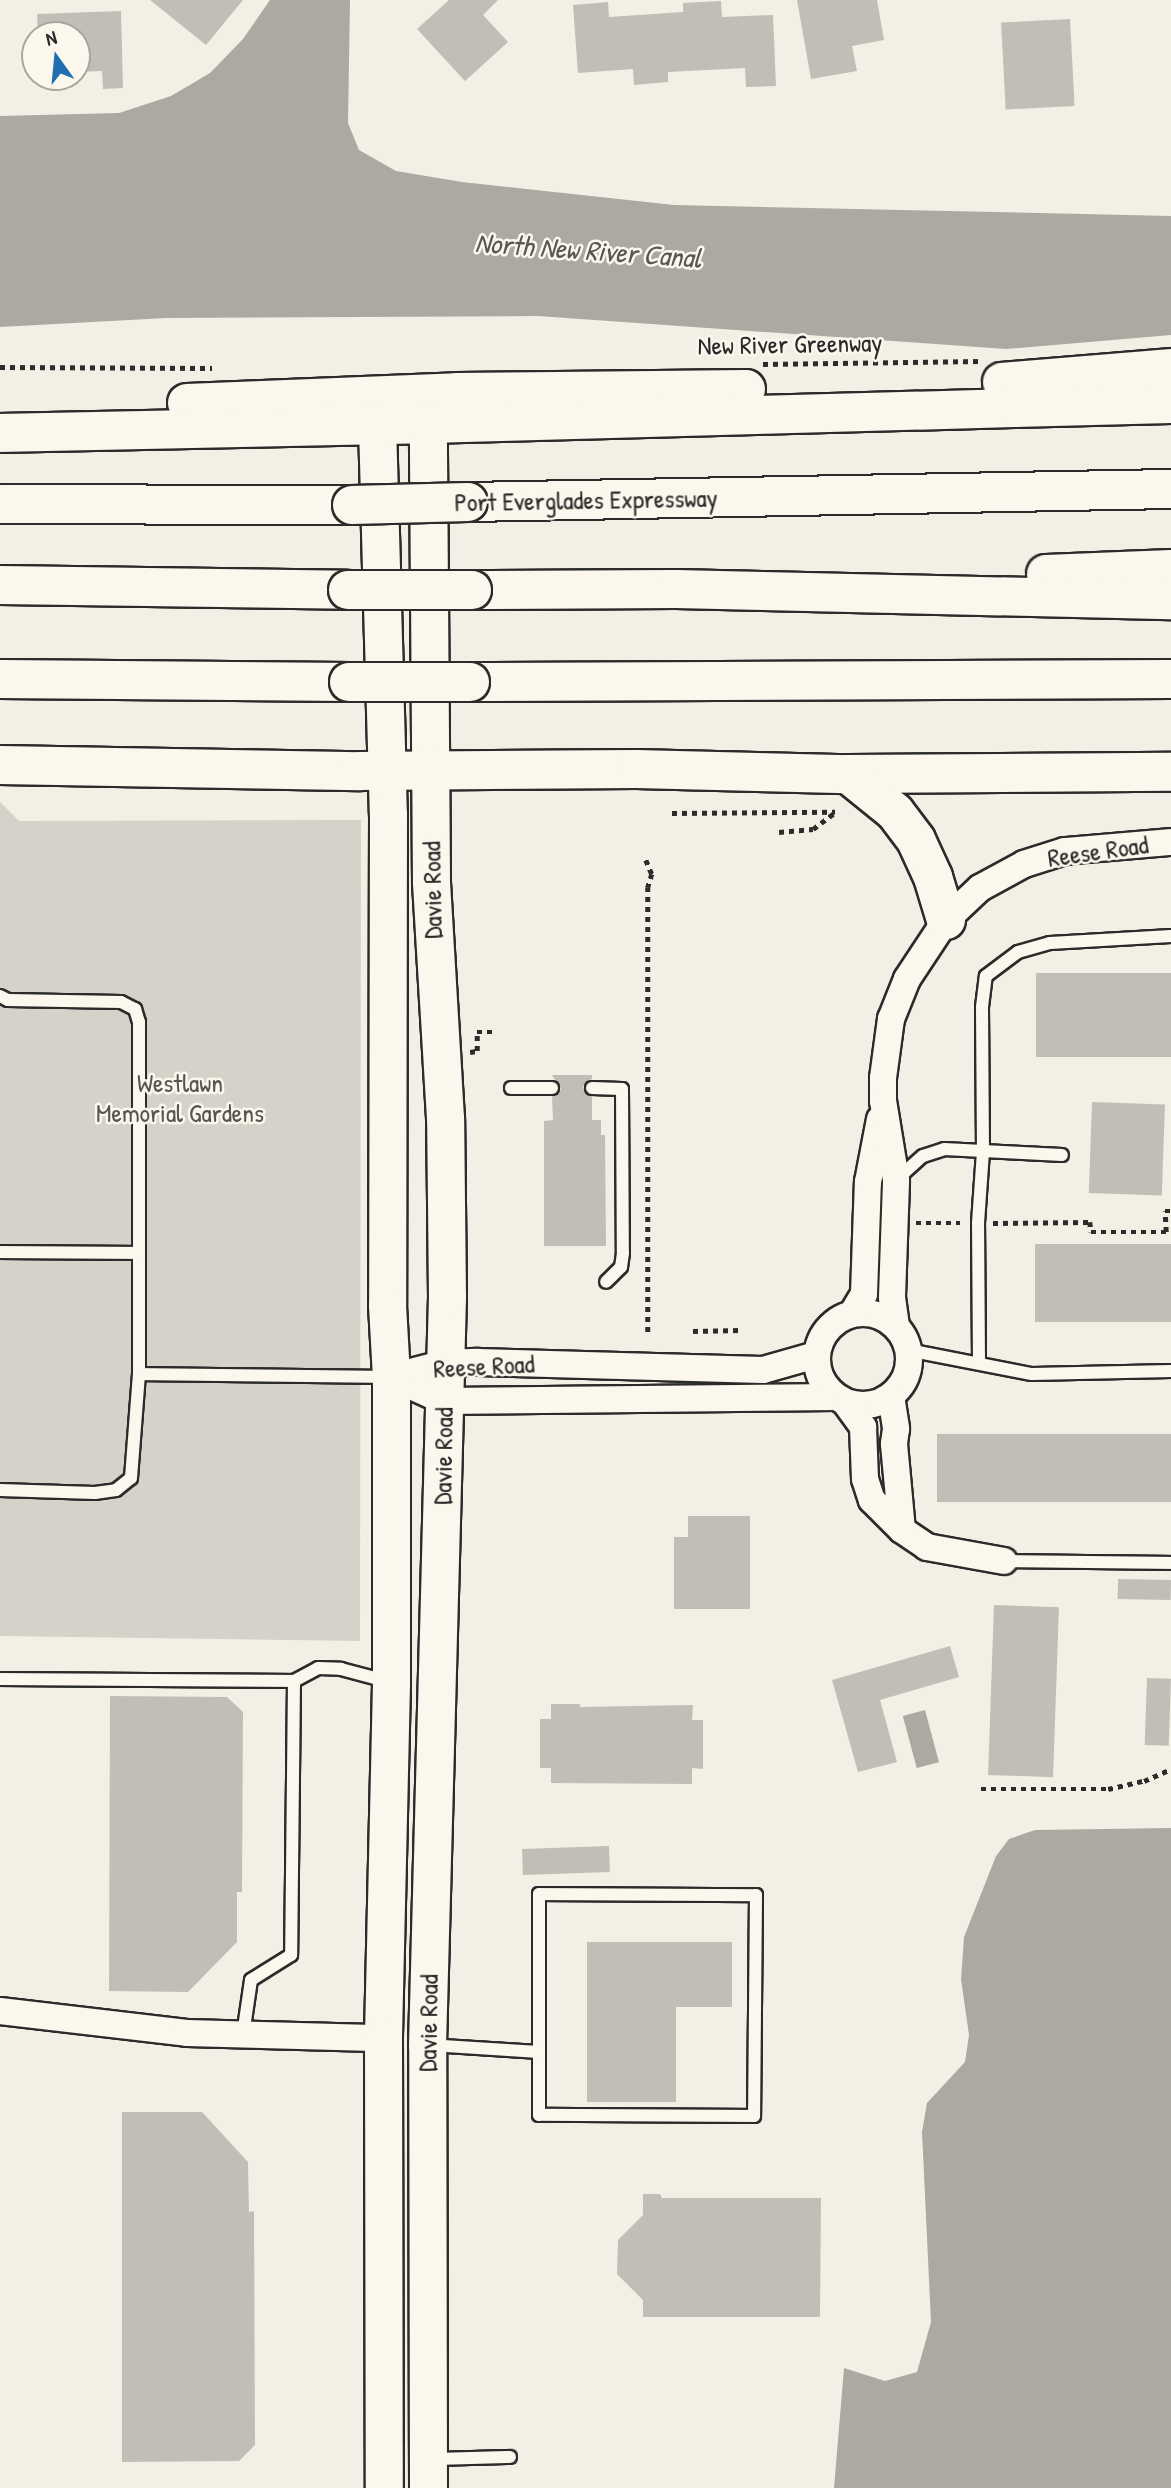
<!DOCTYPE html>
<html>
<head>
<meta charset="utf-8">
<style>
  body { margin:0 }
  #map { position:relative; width:1171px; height:2488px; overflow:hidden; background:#f3efe4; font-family:"Patrick Hand",sans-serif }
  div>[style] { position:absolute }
  .green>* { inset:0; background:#d5d2c9 }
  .water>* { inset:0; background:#aca9a2; transform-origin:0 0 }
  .building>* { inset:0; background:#c0beb6; transform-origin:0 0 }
  .path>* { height:4.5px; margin-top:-2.25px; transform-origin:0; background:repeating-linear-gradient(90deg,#2b2b2b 0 5px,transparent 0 10px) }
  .roads { filter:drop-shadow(2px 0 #2b2b2b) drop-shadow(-2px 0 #2b2b2b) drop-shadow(0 2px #2b2b2b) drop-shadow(0 -2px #2b2b2b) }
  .lane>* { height:12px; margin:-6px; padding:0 6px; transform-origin:6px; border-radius:6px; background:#fbf7ec }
  .street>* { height:26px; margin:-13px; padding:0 13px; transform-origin:13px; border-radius:13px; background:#fbf7ec }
  .street>.ring { margin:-13px; padding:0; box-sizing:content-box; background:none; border:26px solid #fbf7ec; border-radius:50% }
  .secondary>* { height:37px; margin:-18.5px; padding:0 18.5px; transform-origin:18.5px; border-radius:18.5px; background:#fbf7ec }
  .primary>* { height:38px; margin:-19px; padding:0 19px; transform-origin:19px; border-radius:19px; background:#fbf7ec }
  .highway>* { height:38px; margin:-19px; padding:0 19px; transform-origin:19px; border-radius:19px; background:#fbf7ec }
  .bridges { filter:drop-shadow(2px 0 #2b2b2b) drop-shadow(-2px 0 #2b2b2b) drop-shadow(0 2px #2b2b2b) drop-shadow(0 -2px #2b2b2b) }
  .highway-bridge>* { height:38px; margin:-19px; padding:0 19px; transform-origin:19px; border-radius:19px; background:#fbf7ec }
  span { translate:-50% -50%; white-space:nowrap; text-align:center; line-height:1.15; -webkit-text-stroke:5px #fbf7ec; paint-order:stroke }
  .street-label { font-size:26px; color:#2b2b2b }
  .park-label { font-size:26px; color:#565552 }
  .water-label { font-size:28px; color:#585755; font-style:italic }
  .north { position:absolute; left:21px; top:21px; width:70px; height:70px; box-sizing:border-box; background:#fbf7ec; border:2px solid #a8a59f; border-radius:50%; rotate:345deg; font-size:19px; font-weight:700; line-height:28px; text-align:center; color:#2b2b2b }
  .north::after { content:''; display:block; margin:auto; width:24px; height:32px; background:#1f6fb2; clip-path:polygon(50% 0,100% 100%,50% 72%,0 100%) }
</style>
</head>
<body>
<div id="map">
  <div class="green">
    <div style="clip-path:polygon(0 802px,19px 821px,361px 820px,360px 1641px,0 1636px)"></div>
  </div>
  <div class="water">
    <div style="clip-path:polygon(270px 0,350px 0,348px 123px,359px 150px,396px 171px,462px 182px,674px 205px,1171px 216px,1171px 335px,1006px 349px,538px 316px,166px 318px,0 327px,0 116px,119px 113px,171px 96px,210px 73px,243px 39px)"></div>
    <div style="left:925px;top:1710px;width:54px;height:23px;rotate:75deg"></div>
    <div style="clip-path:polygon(1171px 1828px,1171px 2488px,834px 2488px,844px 2368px,885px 2381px,917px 2372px,931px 2322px,922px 2132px,927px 2103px,965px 2062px,969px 2035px,961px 1979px,964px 1937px,996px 1856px,1009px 1839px,1035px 1830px)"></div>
  </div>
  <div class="building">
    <div style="clip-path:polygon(150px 0,243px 0,206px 45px)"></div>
    <div style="clip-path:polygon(449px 0,498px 0,483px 15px,508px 42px,465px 81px,417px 29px)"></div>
    <div style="clip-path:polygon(797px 0,877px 0,884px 40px,852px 46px,857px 71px,811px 79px)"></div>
    <div style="clip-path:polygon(721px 1px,722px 17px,773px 15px,776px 86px,746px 87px,745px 68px,668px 72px,668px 82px,634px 85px,633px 69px,578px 73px,573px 5px,608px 2px,609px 17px,683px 12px,683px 3px)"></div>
    <div style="clip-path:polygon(121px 11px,123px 88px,103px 89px,102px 71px,77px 72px,77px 35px,38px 35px,37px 14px)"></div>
    <div style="left:1070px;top:19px;width:87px;height:69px;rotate:87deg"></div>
    <div style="left:1171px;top:973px;width:84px;height:135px;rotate:90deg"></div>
    <div style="clip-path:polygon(552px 1075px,592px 1075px,592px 1079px,585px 1083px,583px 1088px,592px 1097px,592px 1120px,601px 1120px,601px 1135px,605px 1135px,606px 1246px,544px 1246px,544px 1121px,553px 1120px,552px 1097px,561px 1089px)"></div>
    <div style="left:1092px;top:1102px;width:73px;height:91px;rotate:2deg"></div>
    <div style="left:1035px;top:1244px;width:136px;height:78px"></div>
    <div style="left:937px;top:1434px;width:234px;height:68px"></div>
    <div style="clip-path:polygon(688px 1516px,750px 1516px,750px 1609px,674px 1609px,674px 1537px,688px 1537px)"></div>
    <div style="left:1118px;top:1579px;width:53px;height:20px;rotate:1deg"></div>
    <div style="left:994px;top:1605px;width:65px;height:170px;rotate:2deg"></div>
    <div style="clip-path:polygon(950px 1646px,959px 1677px,880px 1700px,897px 1762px,858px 1772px,832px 1680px)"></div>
    <div style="left:1147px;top:1678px;width:24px;height:67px;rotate:2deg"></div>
    <div style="clip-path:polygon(110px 1696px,227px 1697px,243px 1712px,242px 1892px,237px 1892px,237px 1942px,188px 1992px,109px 1991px)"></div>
    <div style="clip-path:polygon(551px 1704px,580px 1704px,580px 1707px,693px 1705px,692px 1720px,703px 1720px,703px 1769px,692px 1768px,692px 1784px,551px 1783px,551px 1768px,540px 1768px,540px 1719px,551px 1719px)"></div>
    <div style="left:609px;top:1846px;width:26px;height:87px;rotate:88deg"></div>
    <div style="clip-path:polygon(587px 1942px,732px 1942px,732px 2007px,676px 2007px,676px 2102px,587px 2102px)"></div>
    <div style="clip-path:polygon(122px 2112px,202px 2112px,248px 2162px,249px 2212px,254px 2211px,255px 2445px,239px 2461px,122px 2462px)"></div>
    <div style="clip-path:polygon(643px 2194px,660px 2194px,662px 2198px,821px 2198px,820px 2317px,643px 2317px,643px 2300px,617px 2274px,618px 2240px,643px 2215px)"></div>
  </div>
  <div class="path">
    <div style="left:763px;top:364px;width:219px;rotate:-0.8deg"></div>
    <div style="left:0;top:367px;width:212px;rotate:0.3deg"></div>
    <div style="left:672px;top:813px;width:163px;rotate:-0.4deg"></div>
    <div style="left:779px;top:832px;width:34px;rotate:-5deg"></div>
    <div style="left:813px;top:829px;width:26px;rotate:-37deg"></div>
    <div style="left:646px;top:860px;width:15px;rotate:67deg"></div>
    <div style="left:652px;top:874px;width:14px;rotate:107deg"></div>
    <div style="left:648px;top:887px;width:449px;rotate:90deg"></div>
    <div style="left:470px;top:1052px;width:7px;rotate:-8deg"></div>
    <div style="left:477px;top:1051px;width:19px;rotate:-90deg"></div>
    <div style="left:477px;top:1032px;width:18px"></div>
    <div style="left:916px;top:1223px;width:44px"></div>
    <div style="left:993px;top:1223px;width:97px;rotate:-0.6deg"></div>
    <div style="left:1090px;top:1222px;width:10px;rotate:84deg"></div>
    <div style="left:1091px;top:1232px;width:75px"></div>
    <div style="left:1166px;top:1232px;width:21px;rotate:-93deg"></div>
    <div style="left:1165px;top:1211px;width:6px"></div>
    <div style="left:693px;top:1331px;width:48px;rotate:-1.2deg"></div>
    <div style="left:981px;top:1789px;width:127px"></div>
    <div style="left:1108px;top:1789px;width:37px;rotate:-13deg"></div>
    <div style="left:1144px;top:1781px;width:30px;rotate:-24deg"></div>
  </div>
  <div class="roads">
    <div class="lane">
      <div style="left:0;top:996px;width:9px;rotate:27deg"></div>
      <div style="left:8px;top:1000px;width:113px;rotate:1deg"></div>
      <div style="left:121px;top:1002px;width:16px;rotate:27deg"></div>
      <div style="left:135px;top:1009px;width:14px;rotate:73deg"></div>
      <div style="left:139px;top:1022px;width:352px;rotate:90deg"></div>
      <div style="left:139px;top:1374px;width:248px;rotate:0.7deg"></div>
      <div style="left:511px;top:1088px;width:41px"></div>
      <div style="left:592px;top:1088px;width:30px;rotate:2deg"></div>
      <div style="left:622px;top:1089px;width:164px;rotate:89.7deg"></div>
      <div style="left:623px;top:1253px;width:14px;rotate:98deg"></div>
      <div style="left:621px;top:1267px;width:21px;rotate:135deg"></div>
      <div style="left:896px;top:1180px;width:36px;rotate:-42deg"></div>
      <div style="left:923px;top:1156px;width:22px;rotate:-18deg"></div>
      <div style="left:944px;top:1149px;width:118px;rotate:2.9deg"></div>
      <div style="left:0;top:1252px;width:139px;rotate:0.4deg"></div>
      <div style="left:908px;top:1350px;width:126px;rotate:11deg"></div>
      <div style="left:1032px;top:1374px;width:139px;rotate:-1.2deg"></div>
      <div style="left:979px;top:1362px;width:139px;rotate:-90.4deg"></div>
      <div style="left:978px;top:1223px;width:72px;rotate:-86deg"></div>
      <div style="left:983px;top:1151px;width:144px;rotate:-90.4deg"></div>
      <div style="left:982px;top:1007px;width:31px;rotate:-83deg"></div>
      <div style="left:986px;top:976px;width:40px;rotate:-37deg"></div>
      <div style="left:1018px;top:952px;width:33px;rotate:-16deg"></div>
      <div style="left:1050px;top:943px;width:121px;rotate:-3.3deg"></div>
      <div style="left:0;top:1490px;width:95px;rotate:1.8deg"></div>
      <div style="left:95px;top:1493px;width:21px;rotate:-8deg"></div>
      <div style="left:116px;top:1490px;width:19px;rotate:-39deg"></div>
      <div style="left:131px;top:1478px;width:104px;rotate:-85.6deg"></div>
      <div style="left:1004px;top:1561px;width:167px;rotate:0.7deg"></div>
      <div style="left:0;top:1679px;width:294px;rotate:0.4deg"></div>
      <div style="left:294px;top:1681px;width:274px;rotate:90.6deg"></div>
      <div style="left:291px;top:1955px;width:47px;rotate:148deg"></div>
      <div style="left:251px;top:1980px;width:56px;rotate:98.3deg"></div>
      <div style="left:294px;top:1681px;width:27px;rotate:-28deg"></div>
      <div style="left:318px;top:1668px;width:23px;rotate:2deg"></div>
      <div style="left:341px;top:1669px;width:47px;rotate:14.9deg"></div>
      <div style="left:539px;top:1894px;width:217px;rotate:0.3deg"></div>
      <div style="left:756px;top:1895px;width:221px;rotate:90.5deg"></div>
      <div style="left:754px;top:2116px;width:215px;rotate:-179.7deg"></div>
      <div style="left:539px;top:2115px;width:221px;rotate:-90deg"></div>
      <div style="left:429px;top:2045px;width:108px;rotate:3.7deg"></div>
      <div style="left:432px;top:2459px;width:78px;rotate:-1.5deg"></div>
    </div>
    <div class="street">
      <div class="ring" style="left:817px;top:1313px;width:66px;height:66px"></div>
      <div style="left:852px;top:1314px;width:23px;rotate:-59deg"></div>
      <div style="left:864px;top:1294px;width:112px;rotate:-88deg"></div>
      <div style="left:868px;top:1182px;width:64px;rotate:-79.2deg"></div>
      <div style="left:896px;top:1326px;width:29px;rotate:-98deg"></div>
      <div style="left:892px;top:1297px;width:117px;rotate:-88deg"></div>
      <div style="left:896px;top:1180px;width:80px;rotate:-99.3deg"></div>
      <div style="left:883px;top:1101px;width:23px;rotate:-90deg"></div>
      <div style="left:883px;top:1078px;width:60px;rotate:-82.3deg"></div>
      <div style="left:891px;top:1019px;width:43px;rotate:-68.2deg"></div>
      <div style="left:907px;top:979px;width:71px;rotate:-56.5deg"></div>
      <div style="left:946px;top:920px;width:47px;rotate:-43.3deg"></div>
      <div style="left:980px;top:888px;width:50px;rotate:-28.6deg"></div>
      <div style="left:1024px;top:864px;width:43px;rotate:-17.6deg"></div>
      <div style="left:1065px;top:851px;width:106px;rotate:-4.9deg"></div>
      <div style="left:391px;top:1377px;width:58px;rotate:24.4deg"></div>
      <div style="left:444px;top:1401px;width:391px;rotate:-0.6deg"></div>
      <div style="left:391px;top:1377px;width:56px;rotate:-14.5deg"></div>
      <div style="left:445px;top:1363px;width:33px;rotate:-2deg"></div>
      <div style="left:478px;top:1362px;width:285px;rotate:1.6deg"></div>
      <div style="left:763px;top:1370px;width:55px;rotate:-15.8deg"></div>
      <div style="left:891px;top:1396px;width:33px;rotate:81deg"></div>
      <div style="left:896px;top:1429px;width:15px;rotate:98deg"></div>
      <div style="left:894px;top:1444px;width:86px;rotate:84.7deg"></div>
      <div style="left:845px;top:1402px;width:31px;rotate:54deg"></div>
      <div style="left:863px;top:1427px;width:52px;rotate:87.8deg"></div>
      <div style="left:865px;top:1479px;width:22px;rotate:72deg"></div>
      <div style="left:872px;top:1500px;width:42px;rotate:45deg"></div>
      <div style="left:902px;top:1530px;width:30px;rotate:34deg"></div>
      <div style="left:927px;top:1547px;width:78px;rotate:10.3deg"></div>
      <div style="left:0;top:2011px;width:188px;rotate:6.7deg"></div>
      <div style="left:187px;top:2033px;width:196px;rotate:1.5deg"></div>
    </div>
    <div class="secondary">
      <div style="left:377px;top:425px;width:389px;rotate:88.4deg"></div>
      <div style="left:388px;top:814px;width:491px;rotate:90.1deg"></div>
      <div style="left:387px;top:1305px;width:72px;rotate:86.8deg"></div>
      <div style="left:391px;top:1377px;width:306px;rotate:90deg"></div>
      <div style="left:391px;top:1683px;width:355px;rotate:91.3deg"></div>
      <div style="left:383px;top:2038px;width:450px;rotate:89.9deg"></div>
      <div style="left:428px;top:2488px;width:443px;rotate:-90.1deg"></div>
      <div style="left:427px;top:2045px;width:748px;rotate:-88.47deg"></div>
      <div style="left:447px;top:1297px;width:179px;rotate:-90.6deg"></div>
      <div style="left:445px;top:1118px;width:237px;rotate:-93.4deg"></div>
      <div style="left:431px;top:881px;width:457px;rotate:-90.4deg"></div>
    </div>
    <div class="primary">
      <div style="left:1002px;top:382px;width:170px;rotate:-4.7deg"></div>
      <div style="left:187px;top:403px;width:270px;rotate:-2.3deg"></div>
      <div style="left:457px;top:392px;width:289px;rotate:-0.6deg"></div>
      <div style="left:0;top:433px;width:428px;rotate:-1.2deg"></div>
      <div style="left:428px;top:424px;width:586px;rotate:-1.56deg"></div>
      <div style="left:1014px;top:408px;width:33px;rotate:-7deg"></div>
      <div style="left:0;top:765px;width:360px;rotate:1deg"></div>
      <div style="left:360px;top:771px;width:276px;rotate:-0.4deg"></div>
      <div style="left:636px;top:769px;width:212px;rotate:1.4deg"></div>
      <div style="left:848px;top:774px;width:323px;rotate:-0.4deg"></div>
      <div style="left:848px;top:774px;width:60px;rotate:39deg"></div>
      <div style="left:895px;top:812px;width:35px;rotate:53deg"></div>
      <div style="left:916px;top:840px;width:41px;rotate:65.3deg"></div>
      <div style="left:933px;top:877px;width:45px;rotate:73.2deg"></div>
    </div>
    <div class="highway">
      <div style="left:1014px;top:408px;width:157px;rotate:-1.5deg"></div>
      <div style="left:468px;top:502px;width:703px;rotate:-1.06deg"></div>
      <div style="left:0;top:504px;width:352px;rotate:0.2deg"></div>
      <div style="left:1046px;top:574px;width:125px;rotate:-2.3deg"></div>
      <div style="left:0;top:585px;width:348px;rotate:0.8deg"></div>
      <div style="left:472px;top:590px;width:204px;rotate:-0.3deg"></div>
      <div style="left:676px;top:589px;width:495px;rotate:1.3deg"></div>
      <div style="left:0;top:679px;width:349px;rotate:0.5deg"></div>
      <div style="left:470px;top:682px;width:701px;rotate:-0.25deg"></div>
    </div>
  </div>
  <div class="bridges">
    <div class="highway-bridge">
      <div style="left:352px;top:505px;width:116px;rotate:-1.5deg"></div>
      <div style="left:348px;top:590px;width:124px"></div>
      <div style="left:349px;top:682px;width:121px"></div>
    </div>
  </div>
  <div class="street-label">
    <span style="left:790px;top:344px;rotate:-1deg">New River Greenway</span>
    <span style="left:586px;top:500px;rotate:-1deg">Port Everglades Expressway</span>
    <span style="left:1098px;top:851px;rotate:-8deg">Reese Road</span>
    <span style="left:432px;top:890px;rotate:-91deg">Davie Road</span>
    <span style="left:484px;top:1366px;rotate:-3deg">Reese Road</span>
    <span style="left:443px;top:1456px;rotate:-89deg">Davie Road</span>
    <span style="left:428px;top:2023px;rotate:-89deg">Davie Road</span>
  </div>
  <div class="park-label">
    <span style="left:180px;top:1098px">Westlawn<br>Memorial Gardens</span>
  </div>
  <div class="water-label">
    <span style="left:588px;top:250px;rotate:4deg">North New River Canal</span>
  </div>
  <div class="north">N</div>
</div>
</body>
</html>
